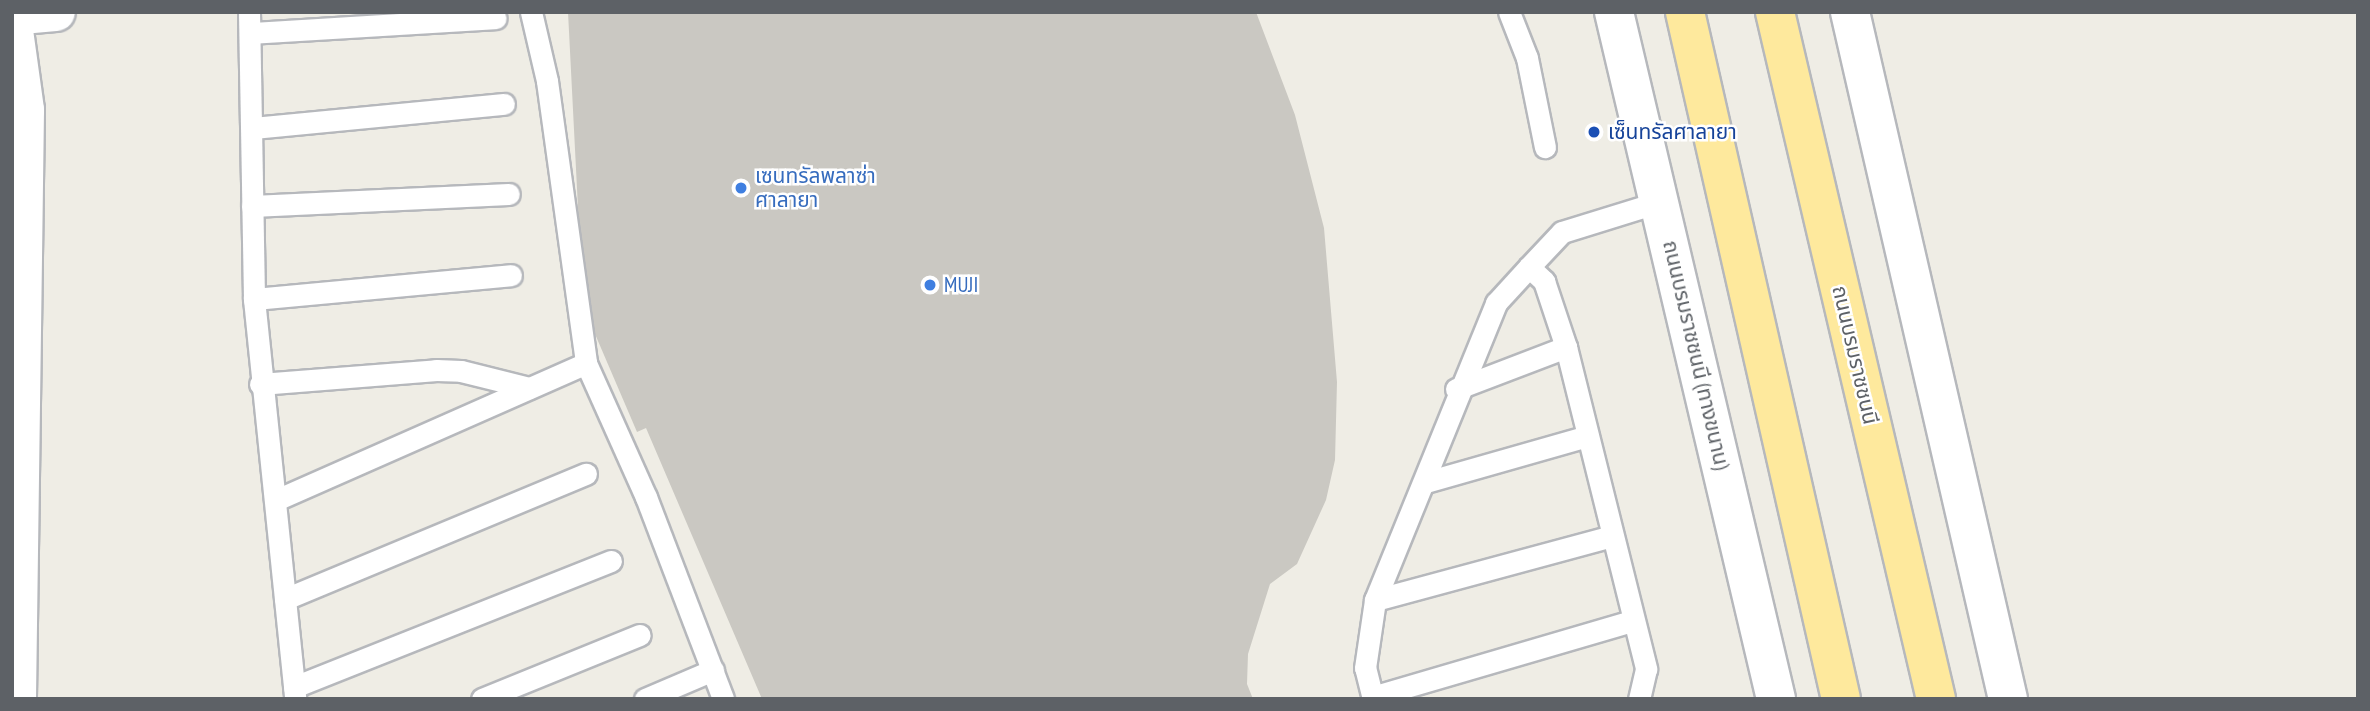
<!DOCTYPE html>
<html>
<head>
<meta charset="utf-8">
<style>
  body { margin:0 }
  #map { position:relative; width:2370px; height:711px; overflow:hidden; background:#efede5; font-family:"PT Sans Narrow","Noto Sans Thai",sans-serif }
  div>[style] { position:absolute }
  .building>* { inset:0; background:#cac8c2 }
  .roads { filter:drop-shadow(2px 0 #b6b8bc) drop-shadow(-2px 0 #b6b8bc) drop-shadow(0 2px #b6b8bc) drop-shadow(0 -2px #b6b8bc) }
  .service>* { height:21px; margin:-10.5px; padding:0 10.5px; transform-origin:10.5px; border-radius:10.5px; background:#fff }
  .minor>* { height:38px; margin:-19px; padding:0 19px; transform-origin:19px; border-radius:19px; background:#fff }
  .secondary>* { height:38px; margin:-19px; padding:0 19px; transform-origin:19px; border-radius:19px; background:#fff }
  .trunk>* { height:38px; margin:-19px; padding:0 19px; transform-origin:19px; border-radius:19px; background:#fee99d }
  .dots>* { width:19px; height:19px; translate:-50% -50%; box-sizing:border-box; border:4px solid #fff; border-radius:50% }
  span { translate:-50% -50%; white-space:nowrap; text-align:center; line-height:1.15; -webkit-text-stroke:5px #fff; paint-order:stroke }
  .transit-label { font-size:21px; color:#164399 }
  .left { translate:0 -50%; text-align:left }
  .shop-label { font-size:21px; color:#366cbe }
  .street-label { font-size:21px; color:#5d6166 }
  .frame { position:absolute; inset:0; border:14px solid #5d6166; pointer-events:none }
</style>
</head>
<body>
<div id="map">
  <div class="building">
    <div style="clip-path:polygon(568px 12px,1256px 12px,1295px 115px,1324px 228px,1337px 382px,1335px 460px,1326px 500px,1297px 564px,1270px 584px,1248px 654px,1247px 684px,1253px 699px,762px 699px,646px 428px,637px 432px,583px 306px)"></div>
  </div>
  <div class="roads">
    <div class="service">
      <div style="left:249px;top:12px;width:287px;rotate:89deg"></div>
      <div style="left:254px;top:299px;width:402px;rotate:84.1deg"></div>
      <div style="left:531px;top:12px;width:71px;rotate:76.9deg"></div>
      <div style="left:547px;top:81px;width:285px;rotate:82.1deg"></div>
      <div style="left:586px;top:363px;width:147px;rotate:65.9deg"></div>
      <div style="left:646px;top:497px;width:216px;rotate:69.1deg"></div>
      <div style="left:1509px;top:12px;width:49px;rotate:68.6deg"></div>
      <div style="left:1527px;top:58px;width:91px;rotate:78.6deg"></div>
      <div style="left:251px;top:33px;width:245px;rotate:-3.5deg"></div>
      <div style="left:253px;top:128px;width:252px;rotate:-5.5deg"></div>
      <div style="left:252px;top:206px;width:257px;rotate:-2.7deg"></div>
      <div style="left:1529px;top:267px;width:48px;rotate:-46.7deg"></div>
      <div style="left:1562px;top:232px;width:102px;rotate:-17.2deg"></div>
      <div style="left:254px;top:299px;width:258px;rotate:-5.3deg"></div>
      <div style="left:260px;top:384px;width:177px;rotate:-4.5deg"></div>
      <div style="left:436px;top:370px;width:25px;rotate:2deg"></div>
      <div style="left:461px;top:371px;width:70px;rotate:14deg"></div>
      <div style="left:1456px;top:389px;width:118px;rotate:-20.9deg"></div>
      <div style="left:1426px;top:482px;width:168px;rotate:-15.9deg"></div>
      <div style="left:276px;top:500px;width:339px;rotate:-23.8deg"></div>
      <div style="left:285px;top:599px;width:326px;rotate:-22.6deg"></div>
      <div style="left:1375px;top:600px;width:245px;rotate:-15.1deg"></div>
      <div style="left:294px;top:687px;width:341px;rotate:-21.7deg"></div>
      <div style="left:1372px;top:697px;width:271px;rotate:-16.3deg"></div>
      <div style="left:482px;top:699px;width:170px;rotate:-22.1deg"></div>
      <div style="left:645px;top:699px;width:74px;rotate:-23.1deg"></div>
      <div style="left:1373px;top:699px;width:32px;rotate:-104deg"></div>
      <div style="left:1365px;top:668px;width:69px;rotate:-81.6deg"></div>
      <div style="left:1375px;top:600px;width:321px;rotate:-67.8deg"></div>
      <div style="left:1496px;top:303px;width:49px;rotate:-47.5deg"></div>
      <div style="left:1529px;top:267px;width:21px;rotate:43deg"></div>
      <div style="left:1544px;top:281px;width:70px;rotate:71.6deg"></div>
      <div style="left:1566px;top:347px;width:332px;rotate:76deg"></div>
      <div style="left:1646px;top:669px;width:31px;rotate:103deg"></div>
    </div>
    <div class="minor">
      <div style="left:12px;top:16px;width:95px;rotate:82.1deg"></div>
      <div style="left:25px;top:110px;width:589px;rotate:90.78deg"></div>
      <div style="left:12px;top:16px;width:44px;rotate:-5.2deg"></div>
    </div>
    <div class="secondary">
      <div style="left:1614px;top:12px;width:706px;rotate:76.73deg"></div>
      <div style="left:1850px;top:12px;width:705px;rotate:77.05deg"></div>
    </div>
    <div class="trunk">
      <div style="left:1685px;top:12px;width:704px;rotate:77.21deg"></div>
      <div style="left:1775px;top:12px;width:706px;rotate:76.81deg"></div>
    </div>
  </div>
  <div class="dots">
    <div style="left:1594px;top:132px;background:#1a4fb4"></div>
    <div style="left:741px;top:188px;background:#3f7fe0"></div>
    <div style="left:930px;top:285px;background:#3f7fe0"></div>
  </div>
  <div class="transit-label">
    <span class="left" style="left:1608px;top:132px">เซ็นทรัลศาลายา</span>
  </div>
  <div class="shop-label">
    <span class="left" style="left:755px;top:188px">เซนทรัลพลาซ่า<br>ศาลายา</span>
    <span class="left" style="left:944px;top:285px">MUJI</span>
  </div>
  <div class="street-label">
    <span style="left:1696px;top:355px;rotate:77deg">ถนนบรมราชชนนี (ทางขนาน)</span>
    <span style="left:1855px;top:355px;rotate:77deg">ถนนบรมราชชนนี</span>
  </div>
  <div class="frame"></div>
</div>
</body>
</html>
